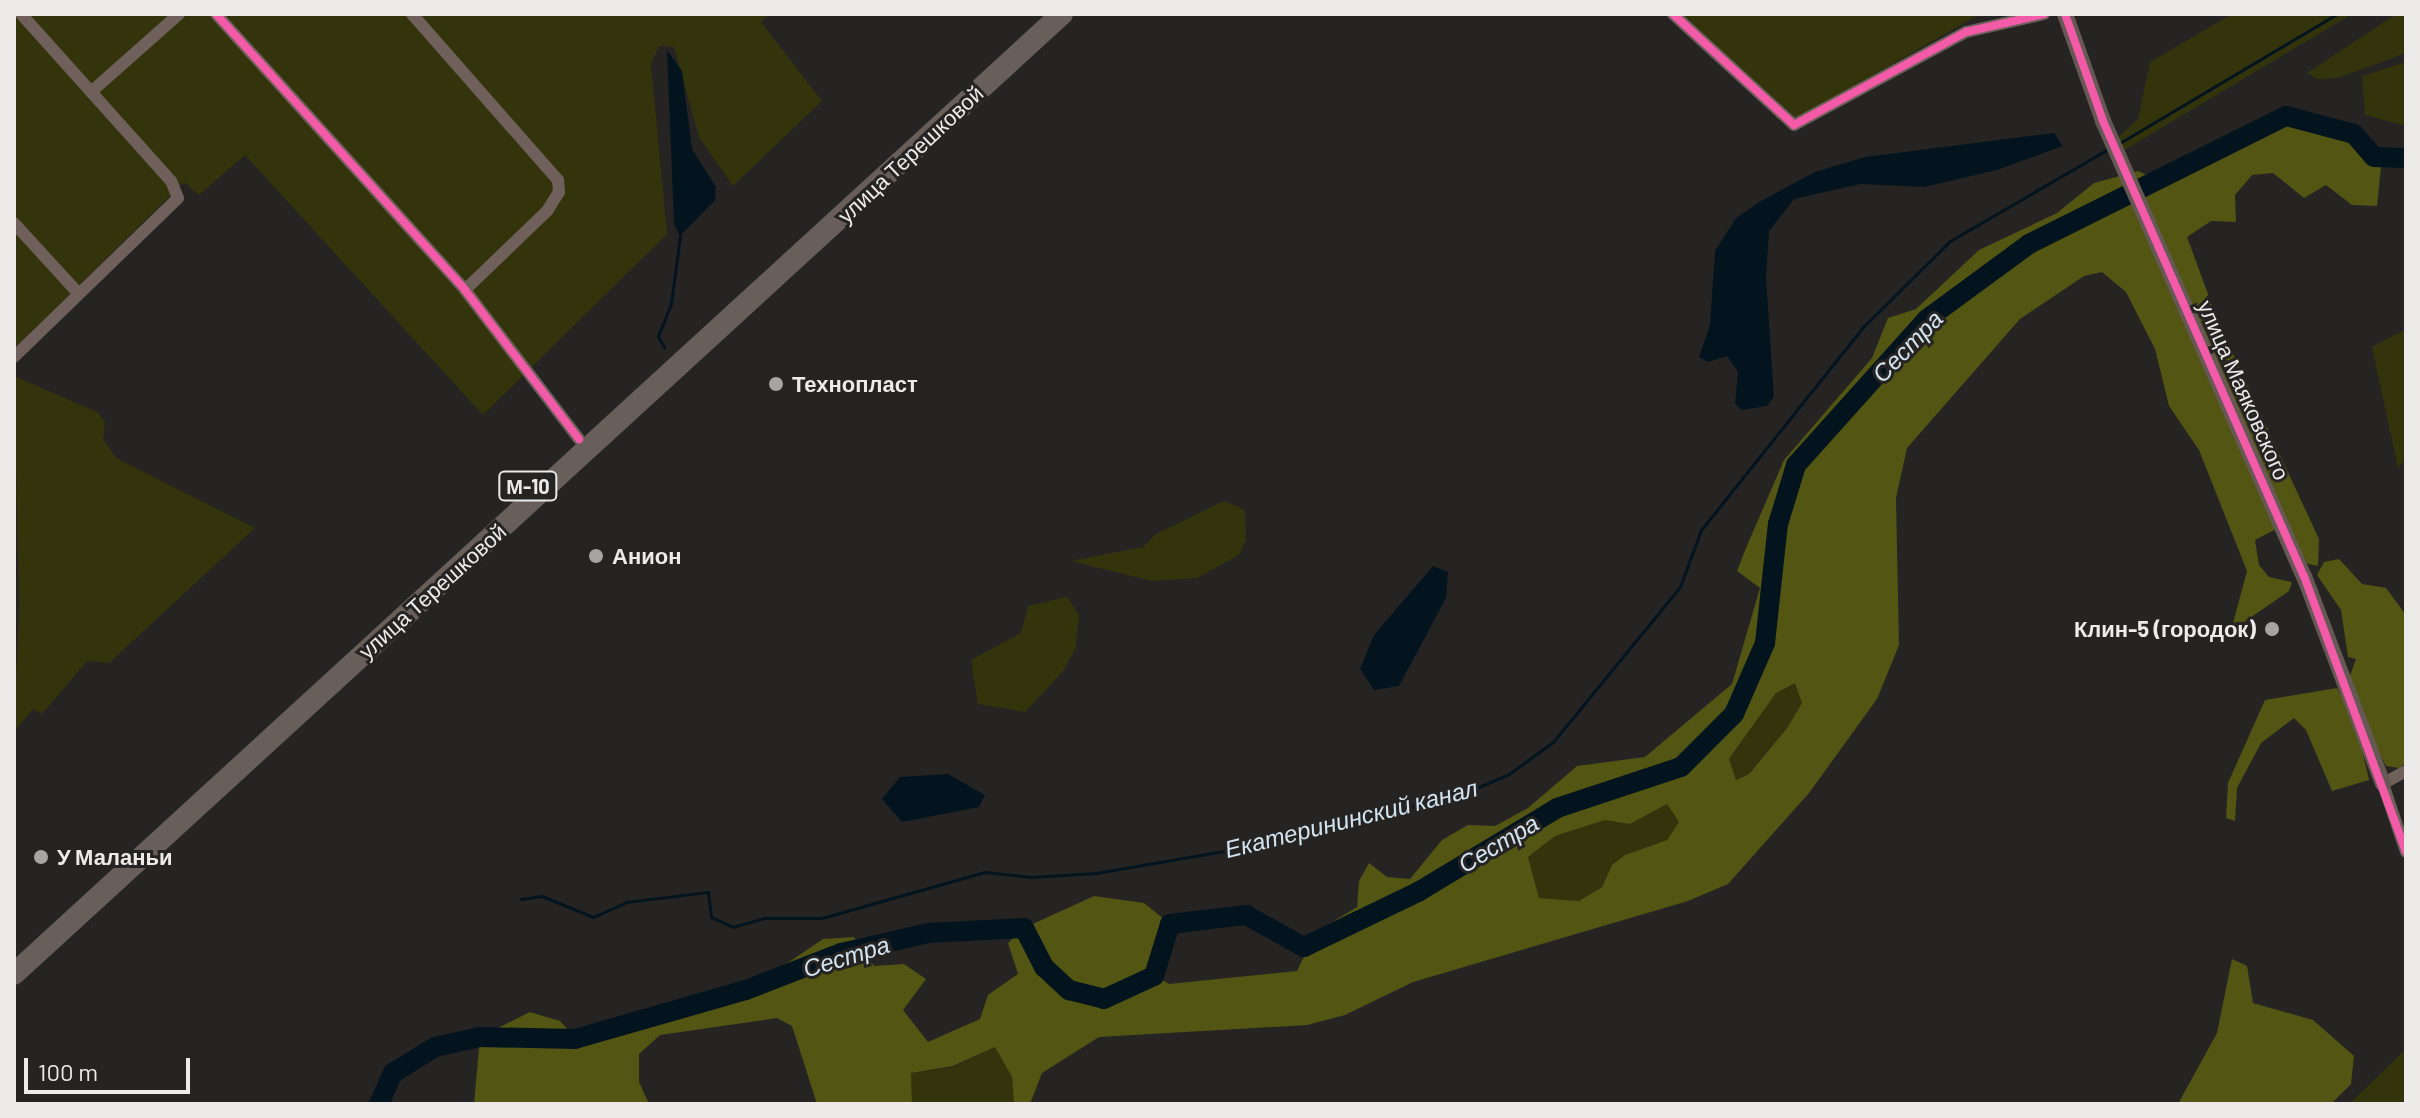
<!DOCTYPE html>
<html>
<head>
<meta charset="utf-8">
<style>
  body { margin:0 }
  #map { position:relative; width:2420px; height:1118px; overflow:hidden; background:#252423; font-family:Barlow,sans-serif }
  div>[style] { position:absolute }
  .green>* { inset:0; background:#33340c }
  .forest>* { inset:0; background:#535512 }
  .water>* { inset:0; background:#04141f }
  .stream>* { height:3px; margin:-1.5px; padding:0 1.5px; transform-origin:1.5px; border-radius:1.5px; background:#04141f }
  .river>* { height:20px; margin:-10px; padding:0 10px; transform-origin:10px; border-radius:10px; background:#04141f }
  .street>* { height:12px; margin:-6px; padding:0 6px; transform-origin:6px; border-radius:6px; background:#6f605b }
  .secondary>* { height:16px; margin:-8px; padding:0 8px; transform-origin:8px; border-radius:8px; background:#665855 }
  .highway>* { height:22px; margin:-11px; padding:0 11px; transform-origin:11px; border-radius:11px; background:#685e5a }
  .cycleway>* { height:8px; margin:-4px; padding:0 4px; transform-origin:4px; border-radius:4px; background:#f35aa7 }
  .dots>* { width:22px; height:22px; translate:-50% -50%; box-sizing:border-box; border:4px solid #262422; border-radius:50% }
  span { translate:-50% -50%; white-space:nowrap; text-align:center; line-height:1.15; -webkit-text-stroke:6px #262422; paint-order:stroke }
  .shield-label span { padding:2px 6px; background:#262422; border:2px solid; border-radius:6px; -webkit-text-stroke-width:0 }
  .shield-label { font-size:20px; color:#ecebe9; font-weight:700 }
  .street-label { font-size:22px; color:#ecebe9 }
  .poi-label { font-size:22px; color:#ecebe9; font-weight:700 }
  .left { translate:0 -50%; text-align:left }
  .right { translate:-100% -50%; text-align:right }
  .water-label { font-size:24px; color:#d3e4f1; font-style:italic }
  .frame { position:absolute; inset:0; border:16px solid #ecebe9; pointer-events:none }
  .scale { position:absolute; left:24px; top:1058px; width:166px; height:36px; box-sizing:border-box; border:4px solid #ecebe9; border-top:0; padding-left:10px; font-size:24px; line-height:28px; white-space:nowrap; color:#ecebe9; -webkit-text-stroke:6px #262422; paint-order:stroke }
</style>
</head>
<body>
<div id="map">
  <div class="green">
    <div style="clip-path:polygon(14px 14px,770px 14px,761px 22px,822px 101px,733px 186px,699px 137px,674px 47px,659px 46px,651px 64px,667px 234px,483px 415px,245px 155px,199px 195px,184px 182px,14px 349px)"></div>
    <div style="clip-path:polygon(1679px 14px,1980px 14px,1797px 119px)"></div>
    <div style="clip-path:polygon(2232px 14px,2352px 14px,2121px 152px,2115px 140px,2138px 119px,2150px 62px)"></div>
    <div style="clip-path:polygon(2396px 14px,2406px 14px,2406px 53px,2338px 78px,2318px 79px,2307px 73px)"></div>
    <div style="clip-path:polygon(2406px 62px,2406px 126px,2365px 115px,2362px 76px)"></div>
    <div style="clip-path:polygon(2406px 329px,2406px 458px,2398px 468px,2372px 347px)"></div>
    <div style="clip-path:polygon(14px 376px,97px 412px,105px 422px,103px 439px,116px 458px,255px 528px,109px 663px,87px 661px,42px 714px,33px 709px,14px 732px,19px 608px)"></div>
    <div style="clip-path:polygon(1224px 501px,1245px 510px,1246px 540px,1239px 555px,1197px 578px,1152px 581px,1071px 561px,1143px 547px,1156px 534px)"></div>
    <div style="clip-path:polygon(1067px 597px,1079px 615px,1076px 647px,1064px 670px,1025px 712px,978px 704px,971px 660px,1021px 633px,1028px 606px)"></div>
    <div style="clip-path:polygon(1795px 683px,1802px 703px,1787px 728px,1748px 774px,1736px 780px,1729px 759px,1776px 693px)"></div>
    <div style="clip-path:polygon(1667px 804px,1679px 822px,1667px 840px,1625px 855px,1612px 865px,1602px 887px,1579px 901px,1539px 898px,1528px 857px,1555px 836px,1605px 820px,1630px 824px)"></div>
    <div style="clip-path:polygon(995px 1047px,1012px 1077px,1014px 1104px,912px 1104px,911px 1073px,953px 1067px)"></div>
    <div style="clip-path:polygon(2406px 1049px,2406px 1104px,2349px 1104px)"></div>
  </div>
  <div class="forest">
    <div style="clip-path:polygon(evenodd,2286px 116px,2354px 134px,2374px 157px,2406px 158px,2406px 165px,2381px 167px,2377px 206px,2352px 205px,2326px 185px,2304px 198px,2273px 173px,2252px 175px,2235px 195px,2236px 222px,2211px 221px,2187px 237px,2219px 324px,2319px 539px,2318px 566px,2304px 563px,2286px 524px,2255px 540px,2259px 565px,2269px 577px,2292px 582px,2289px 591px,2231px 631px,2247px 571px,2199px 450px,2169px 406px,2155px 349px,2126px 292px,2102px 272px,2084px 276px,2020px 319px,1907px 448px,1896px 498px,1899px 645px,1877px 699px,1809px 793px,1728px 884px,1688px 901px,1413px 982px,1345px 1015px,1307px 1025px,1099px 1037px,1042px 1073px,1030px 1104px,1014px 1104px,1012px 1077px,995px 1047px,953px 1066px,911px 1073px,912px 1104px,817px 1104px,792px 1026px,777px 1018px,660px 1035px,639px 1054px,639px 1082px,649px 1104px,474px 1104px,480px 1037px,530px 1012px,560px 1021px,576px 1039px,746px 991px,823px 939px,854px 937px,874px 966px,904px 964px,926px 979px,903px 1010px,928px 1042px,980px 1019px,988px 995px,1018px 974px,1008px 943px,1024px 928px,1094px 896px,1144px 903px,1170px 924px,1154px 975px,1169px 984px,1297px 971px,1316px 932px,1357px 907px,1359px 881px,1369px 863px,1387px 877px,1410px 879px,1442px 840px,1468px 825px,1495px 826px,1528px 808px,1577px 766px,1645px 757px,1732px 684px,1760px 588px,1737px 571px,1746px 548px,1784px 460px,1872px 358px,1888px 318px,1916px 309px,1979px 250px,2057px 213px,2094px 183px,2138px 171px,2155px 179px,2286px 116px,1795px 683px,1802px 703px,1787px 728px,1749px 774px,1736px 780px,1729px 759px,1776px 693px,1795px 683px,2286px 116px,1667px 804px,1679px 822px,1667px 840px,1625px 855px,1612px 865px,1602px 887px,1579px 901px,1539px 898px,1528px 857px,1555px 836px,1605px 820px,1630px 824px,1667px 804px)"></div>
    <div style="clip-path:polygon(2339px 559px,2362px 584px,2386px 588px,2406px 615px,2406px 763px,2399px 768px,2386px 766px,2375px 744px,2350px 676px,2356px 659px,2348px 657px,2341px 610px,2317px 575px,2324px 562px)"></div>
    <div style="clip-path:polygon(2337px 688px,2356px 723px,2369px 780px,2332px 791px,2306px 730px,2294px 718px,2261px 743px,2237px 788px,2235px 821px,2226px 818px,2228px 783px,2265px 700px)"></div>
    <div style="clip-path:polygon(2232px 959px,2247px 966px,2253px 1003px,2313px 1020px,2354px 1056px,2351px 1084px,2331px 1104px,2178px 1104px,2217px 1033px)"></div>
  </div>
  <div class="water">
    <div style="clip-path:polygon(667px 50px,682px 71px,692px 149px,716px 187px,715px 200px,680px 236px,674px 224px)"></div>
    <div style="clip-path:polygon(2054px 133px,2063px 146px,1997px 170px,1924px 187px,1860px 184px,1794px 199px,1769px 231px,1766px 278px,1774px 397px,1767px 406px,1742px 410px,1735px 404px,1738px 372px,1727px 356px,1708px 362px,1699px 357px,1710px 325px,1715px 251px,1736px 218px,1761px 201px,1815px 172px,1865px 157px)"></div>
    <div style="clip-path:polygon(1433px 566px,1448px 572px,1446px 598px,1399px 686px,1374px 690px,1360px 669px,1374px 635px)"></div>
    <div style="clip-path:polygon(948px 774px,985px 795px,979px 807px,902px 822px,882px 799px,900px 777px)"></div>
  </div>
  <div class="stream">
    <div style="left:2118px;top:144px;width:255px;rotate:-30.7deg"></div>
    <div style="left:664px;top:347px;width:13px;rotate:-119deg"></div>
    <div style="left:658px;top:336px;width:35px;rotate:-68deg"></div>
    <div style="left:671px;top:303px;width:68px;rotate:-82.3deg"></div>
    <div style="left:521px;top:899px;width:21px;rotate:-8deg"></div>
    <div style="left:542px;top:896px;width:55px;rotate:22.4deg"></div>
    <div style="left:593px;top:917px;width:36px;rotate:-24deg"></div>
    <div style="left:626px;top:902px;width:83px;rotate:-7deg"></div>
    <div style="left:708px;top:892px;width:25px;rotate:83deg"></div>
    <div style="left:711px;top:917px;width:24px;rotate:24deg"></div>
    <div style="left:733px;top:927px;width:32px;rotate:-16deg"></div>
    <div style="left:764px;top:918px;width:58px"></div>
    <div style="left:822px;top:918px;width:169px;rotate:-15.8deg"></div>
    <div style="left:985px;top:872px;width:46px;rotate:6.2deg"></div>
    <div style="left:1031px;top:877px;width:65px;rotate:-3.5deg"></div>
    <div style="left:1096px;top:873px;width:153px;rotate:-9.8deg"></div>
    <div style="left:1247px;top:847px;width:222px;rotate:-13.8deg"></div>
    <div style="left:1463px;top:794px;width:50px;rotate:-23.5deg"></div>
    <div style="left:1509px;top:774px;width:54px;rotate:-36deg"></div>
    <div style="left:1553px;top:742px;width:200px;rotate:-50.7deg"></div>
    <div style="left:1680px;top:587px;width:61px;rotate:-69.8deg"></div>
    <div style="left:1701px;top:530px;width:261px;rotate:-51.4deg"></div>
    <div style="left:1864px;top:326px;width:121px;rotate:-44.7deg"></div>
    <div style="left:1950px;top:241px;width:183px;rotate:-30.2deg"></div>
  </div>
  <div class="river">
    <div style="left:379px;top:1104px;width:34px;rotate:-66deg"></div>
    <div style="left:393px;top:1073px;width:49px;rotate:-31.8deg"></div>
    <div style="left:435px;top:1047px;width:46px;rotate:-12.5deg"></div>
    <div style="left:480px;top:1037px;width:95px;rotate:1.2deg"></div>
    <div style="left:575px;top:1039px;width:178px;rotate:-16deg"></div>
    <div style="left:746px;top:990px;width:102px;rotate:-21.3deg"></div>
    <div style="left:841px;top:953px;width:89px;rotate:-12.9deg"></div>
    <div style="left:928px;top:933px;width:96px;rotate:-3deg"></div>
    <div style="left:1024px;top:928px;width:44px;rotate:62.9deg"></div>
    <div style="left:1044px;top:967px;width:34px;rotate:43deg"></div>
    <div style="left:1069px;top:990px;width:36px;rotate:14deg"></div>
    <div style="left:1104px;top:999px;width:55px;rotate:-24.7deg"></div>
    <div style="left:1154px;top:976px;width:54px;rotate:-72.9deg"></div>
    <div style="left:1170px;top:924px;width:77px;rotate:-6.8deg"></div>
    <div style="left:1246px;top:915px;width:66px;rotate:28.9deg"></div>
    <div style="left:1304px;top:947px;width:127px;rotate:-25.8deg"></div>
    <div style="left:1418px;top:892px;width:162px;rotate:-31.1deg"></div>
    <div style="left:1557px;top:808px;width:131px;rotate:-18.3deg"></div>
    <div style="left:1681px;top:767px;width:75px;rotate:-45deg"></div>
    <div style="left:1734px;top:714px;width:77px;rotate:-66.4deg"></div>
    <div style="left:1765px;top:643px;width:120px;rotate:-83.8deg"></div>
    <div style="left:1778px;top:524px;width:62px;rotate:-73deg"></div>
    <div style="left:1796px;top:465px;width:196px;rotate:-48.1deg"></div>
    <div style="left:1927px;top:319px;width:127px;rotate:-36.3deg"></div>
    <div style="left:2029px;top:244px;width:287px;rotate:-26.5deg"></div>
    <div style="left:2286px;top:116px;width:70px;rotate:14.8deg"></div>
    <div style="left:2354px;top:134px;width:30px;rotate:49deg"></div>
    <div style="left:2374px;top:157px;width:32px;rotate:2deg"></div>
  </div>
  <div class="street">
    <div style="left:216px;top:14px;width:372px;rotate:47.9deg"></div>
    <div style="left:465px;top:290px;width:188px;rotate:52.6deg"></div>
    <div style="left:412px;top:14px;width:221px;rotate:48.7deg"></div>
    <div style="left:558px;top:180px;width:12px;rotate:85deg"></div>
    <div style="left:559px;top:192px;width:22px;rotate:122deg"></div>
    <div style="left:547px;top:211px;width:114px;rotate:136.1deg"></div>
    <div style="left:1673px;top:14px;width:164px;rotate:42.5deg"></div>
    <div style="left:1794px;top:125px;width:196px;rotate:-28.4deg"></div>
    <div style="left:1966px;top:32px;width:80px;rotate:-13deg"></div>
    <div style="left:91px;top:92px;width:118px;rotate:-41.6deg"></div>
    <div style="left:14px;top:223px;width:95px;rotate:47.6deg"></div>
    <div style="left:14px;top:357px;width:228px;rotate:-44.1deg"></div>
    <div style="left:178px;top:198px;width:18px;rotate:-112deg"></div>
    <div style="left:171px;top:181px;width:224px;rotate:-131.9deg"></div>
    <div style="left:2406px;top:771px;width:26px;rotate:151deg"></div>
    <div style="left:2383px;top:784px;width:72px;rotate:71.3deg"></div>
  </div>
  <div class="secondary">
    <div style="left:2065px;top:14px;width:114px;rotate:70.4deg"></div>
    <div style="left:2103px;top:121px;width:497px;rotate:66.2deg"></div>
    <div style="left:2304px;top:576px;width:222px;rotate:69.2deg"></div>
  </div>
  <div class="highway">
    <div style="left:14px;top:974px;width:1421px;rotate:-42.49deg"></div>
  </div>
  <div class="cycleway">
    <div style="left:216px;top:14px;width:372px;rotate:47.9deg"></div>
    <div style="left:465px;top:290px;width:188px;rotate:52.6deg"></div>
    <div style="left:1673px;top:14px;width:164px;rotate:42.5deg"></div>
    <div style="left:1794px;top:125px;width:196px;rotate:-28.4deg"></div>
    <div style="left:1966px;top:32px;width:80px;rotate:-13deg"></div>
    <div style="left:2065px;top:14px;width:114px;rotate:70.4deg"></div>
    <div style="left:2103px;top:121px;width:497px;rotate:66.2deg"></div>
    <div style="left:2304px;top:576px;width:294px;rotate:69.7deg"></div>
  </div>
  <div class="dots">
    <div style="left:776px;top:384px;background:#a6a5a4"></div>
    <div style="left:596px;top:556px;background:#a6a5a4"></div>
    <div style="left:2272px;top:629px;background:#a6a5a4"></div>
    <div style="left:41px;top:857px;background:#a6a5a4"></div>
  </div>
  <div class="shield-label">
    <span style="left:528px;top:486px">М-10</span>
  </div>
  <div class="street-label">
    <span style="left:910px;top:154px;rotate:-43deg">улица Терешковой</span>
    <span style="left:2244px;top:390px;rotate:66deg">улица Маяковского</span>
    <span style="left:432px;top:591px;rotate:-42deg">улица Терешковой</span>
  </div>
  <div class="poi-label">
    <span class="left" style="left:792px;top:384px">Технопласт</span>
    <span class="left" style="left:612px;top:556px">Анион</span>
    <span class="right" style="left:2256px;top:629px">Клин-5 (городок)</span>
    <span class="left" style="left:57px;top:857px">У Маланьи</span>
  </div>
  <div class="water-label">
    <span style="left:1907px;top:346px;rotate:-46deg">Сестра</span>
    <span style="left:1351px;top:818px;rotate:-14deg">Екатерининский канал</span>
    <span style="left:1498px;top:843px;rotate:-31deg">Сестра</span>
    <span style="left:846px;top:956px;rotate:-17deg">Сестра</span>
  </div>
  <div class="frame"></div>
  <div class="scale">100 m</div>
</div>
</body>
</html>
